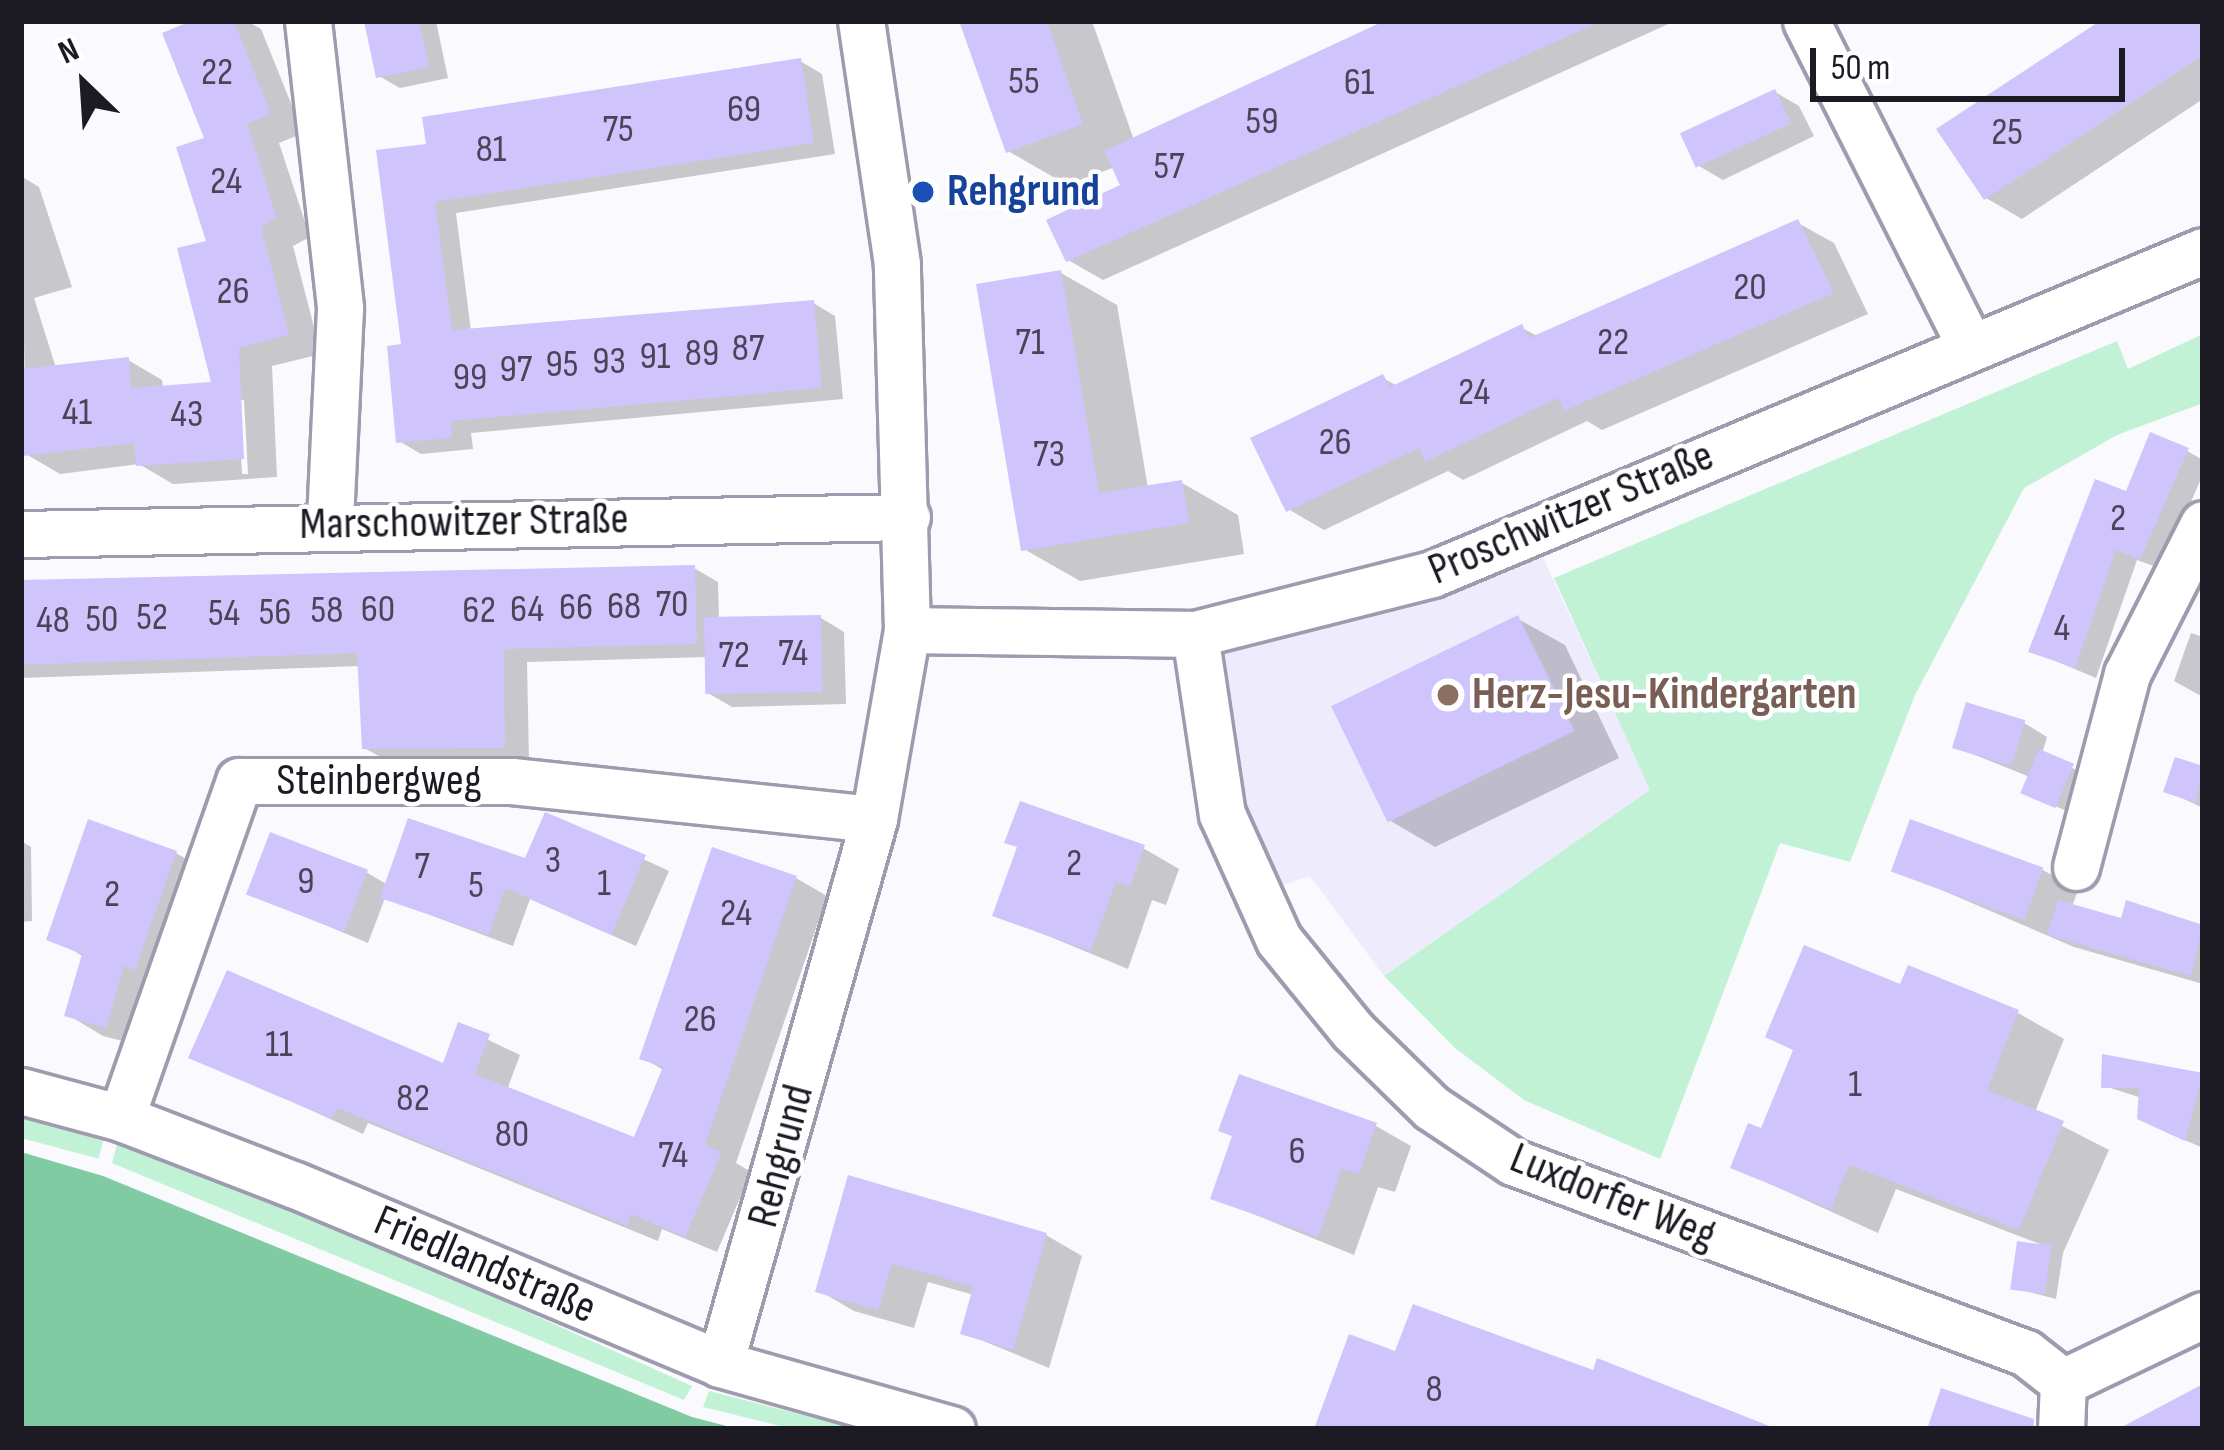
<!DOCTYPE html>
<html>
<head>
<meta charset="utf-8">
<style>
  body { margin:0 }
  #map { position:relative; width:2224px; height:1450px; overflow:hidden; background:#faf9fe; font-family:"Sofia Sans Condensed",sans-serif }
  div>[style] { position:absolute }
  .built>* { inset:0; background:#eeebfd }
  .green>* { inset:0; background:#c1f2d6; transform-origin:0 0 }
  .forest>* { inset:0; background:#80cba2 }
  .shadow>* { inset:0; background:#0003 }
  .building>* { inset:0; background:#cfc4fb; transform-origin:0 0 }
  .roads { filter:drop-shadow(3px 0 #9f9baf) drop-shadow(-3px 0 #9f9baf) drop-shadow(0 3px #9f9baf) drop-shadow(0 -3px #9f9baf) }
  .minor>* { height:45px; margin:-22.5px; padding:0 22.5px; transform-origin:22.5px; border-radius:22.5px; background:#fff }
  .dots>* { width:33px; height:33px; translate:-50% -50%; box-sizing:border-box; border:6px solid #fff; border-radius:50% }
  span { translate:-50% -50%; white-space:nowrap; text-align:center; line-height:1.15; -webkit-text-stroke:9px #fff; paint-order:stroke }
  .number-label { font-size:39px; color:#494458 }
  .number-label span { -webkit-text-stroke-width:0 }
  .transit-label { font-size:45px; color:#164399; font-weight:700 }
  .left { translate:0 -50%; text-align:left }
  .street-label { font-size:45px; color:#1c1a22 }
  .education-label { font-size:45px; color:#785e54; font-weight:700 }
  .frame { position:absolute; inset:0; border:24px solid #1c1a22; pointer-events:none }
  .north { position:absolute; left:24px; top:24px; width:120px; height:120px; -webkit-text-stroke:9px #fff; paint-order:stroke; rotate:335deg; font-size:33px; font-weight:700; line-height:48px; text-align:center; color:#1c1a22 }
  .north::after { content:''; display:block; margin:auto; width:42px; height:54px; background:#1c1a22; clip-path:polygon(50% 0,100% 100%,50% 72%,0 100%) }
  .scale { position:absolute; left:1810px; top:48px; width:315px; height:54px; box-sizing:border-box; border:6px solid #1c1a22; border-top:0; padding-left:15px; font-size:36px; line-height:42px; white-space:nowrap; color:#1c1a22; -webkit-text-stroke:9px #fff; paint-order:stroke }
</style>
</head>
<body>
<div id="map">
  <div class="built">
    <div style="clip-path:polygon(1538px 547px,1651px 790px,1384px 976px,1310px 876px,1274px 888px,1237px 811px,1211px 648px)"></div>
  </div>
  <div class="green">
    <div style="clip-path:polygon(2203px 334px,2203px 403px,2117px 435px,2024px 488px,1915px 695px,1850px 862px,1780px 843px,1660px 1159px,1524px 1100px,1455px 1048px,1384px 976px,1650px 790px,1554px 578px,2117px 341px,2128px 369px)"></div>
    <div style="left:21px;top:1112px;width:87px;height:25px;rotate:15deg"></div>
    <div style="clip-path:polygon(118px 1141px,288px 1205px,692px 1386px,684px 1400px,112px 1163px)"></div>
    <div style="clip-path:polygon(709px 1391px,857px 1429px,792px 1429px,703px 1407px)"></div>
  </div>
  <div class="forest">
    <div style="clip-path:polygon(21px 1152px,103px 1176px,692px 1417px,738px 1429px,21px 1429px)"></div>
  </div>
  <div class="shadow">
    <div style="clip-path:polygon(evenodd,199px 21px,247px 21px,261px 29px,303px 133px,279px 143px,310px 237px,293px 246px,321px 354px,272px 366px,277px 477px,173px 484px,139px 464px,60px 474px,26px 454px,21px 176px,39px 187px,72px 287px,34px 298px,56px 368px,128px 360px,162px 380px,163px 388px,215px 385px,199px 21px,238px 400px,244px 400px,248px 474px,242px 474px,238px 400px)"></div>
    <div style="clip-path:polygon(367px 21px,436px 21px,448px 78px,400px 88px,379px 76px)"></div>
    <div style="clip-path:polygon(962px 21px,1092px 21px,1134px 140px,1388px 21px,1675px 21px,1103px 280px,1068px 260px,1124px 186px,1115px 167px,1067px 185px,1008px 151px)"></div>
    <div style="clip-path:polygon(2109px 21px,2203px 21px,2203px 99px,2022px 219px,1986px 198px)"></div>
    <div style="clip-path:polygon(800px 61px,822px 74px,835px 154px,456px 213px,471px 331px,813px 303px,835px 316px,843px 399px,471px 433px,473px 449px,421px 454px,399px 441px,429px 147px)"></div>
    <div style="clip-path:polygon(1775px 92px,1799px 106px,1814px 136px,1723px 180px,1699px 166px)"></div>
    <div style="clip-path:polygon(1798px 223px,1834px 243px,1868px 314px,1602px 430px,1587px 421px,1463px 480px,1448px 471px,1324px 530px,1288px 509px,1383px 378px,1399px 387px,1522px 328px,1539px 337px)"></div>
    <div style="clip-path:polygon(1061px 273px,1117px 305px,1148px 488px,1182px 483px,1238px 515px,1244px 554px,1080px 581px,1024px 549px)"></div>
    <div style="clip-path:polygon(2187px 451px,2203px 460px,2203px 474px,2162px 569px,2137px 560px,2096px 678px,2032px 651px,2128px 494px)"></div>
    <div style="clip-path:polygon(694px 568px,718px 582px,719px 620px,821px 618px,844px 632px,846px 704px,732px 707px,708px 693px,708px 657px,527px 662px,529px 760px,388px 761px,364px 748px,361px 666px,21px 678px,21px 584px)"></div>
    <div style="clip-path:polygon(1518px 619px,1565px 645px,1619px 758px,1435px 847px,1389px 820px)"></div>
    <div style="clip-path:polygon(2191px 633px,2203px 637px,2203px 697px,2174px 681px)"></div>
    <div style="clip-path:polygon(2024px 723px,2047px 737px,2042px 754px,2083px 773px,2067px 811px,2035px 798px,2030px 777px,1955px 747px)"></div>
    <div style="clip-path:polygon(2177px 761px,2203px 770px,2203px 808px,2167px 791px)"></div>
    <div style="clip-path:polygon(551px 816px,669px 871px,636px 946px,530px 899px,513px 946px,385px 898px,368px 943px,249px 893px,366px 872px,388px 885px,526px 861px)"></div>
    <div style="clip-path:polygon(21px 841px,31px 847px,32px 921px,21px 922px)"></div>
    <div style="clip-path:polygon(1143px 848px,1179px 869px,1166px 905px,1152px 900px,1128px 969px,995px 914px)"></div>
    <div style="clip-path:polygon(176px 853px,212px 874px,142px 1046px,103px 1036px,68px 1015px,84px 957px,54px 939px)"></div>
    <div style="clip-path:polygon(1895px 870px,2043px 870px,2078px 890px,2072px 907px,2123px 922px,2128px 904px,2203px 928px,2203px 984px,2074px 947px)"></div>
    <div style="clip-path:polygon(796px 878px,827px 896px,736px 1163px,751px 1172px,717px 1252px,662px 1229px,658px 1241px,368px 1123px,363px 1134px,192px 1056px,445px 1067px,459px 1026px,520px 1055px,507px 1090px,635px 1141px,665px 1071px,643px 1058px)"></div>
    <div style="clip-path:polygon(1902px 988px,2018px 1013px,2064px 1039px,2035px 1112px,2109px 1150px,2063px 1253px,2056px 1299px,2013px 1288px,2040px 1244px,1896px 1189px,1878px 1233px,1733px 1167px,1762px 1132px,1796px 1052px,1769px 1036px)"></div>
    <div style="clip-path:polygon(2105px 1057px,2203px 1076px,2203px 1148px,2162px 1130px,2142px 1098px,2104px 1086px)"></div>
    <div style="clip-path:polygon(1376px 1126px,1411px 1146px,1395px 1192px,1378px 1187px,1354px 1255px,1214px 1198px)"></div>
    <div style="clip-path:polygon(850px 1179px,1046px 1235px,1082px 1256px,1049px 1368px,964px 1333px,974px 1295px,928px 1282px,914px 1328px,854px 1311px,818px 1290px)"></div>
  </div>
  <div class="building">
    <div style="clip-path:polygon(191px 21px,234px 21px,271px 114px,247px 124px,277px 218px,261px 227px,289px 335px,239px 348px,244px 459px,136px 466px,134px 443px,23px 456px,21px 369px,129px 357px,131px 388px,211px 382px,177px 248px,206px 241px,176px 147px,204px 138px,162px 33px)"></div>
    <div style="clip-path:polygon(364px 21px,419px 21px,429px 67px,376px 78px)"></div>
    <div style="clip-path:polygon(959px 21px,1047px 21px,1083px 124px,1006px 153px)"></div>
    <div style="clip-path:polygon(1384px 21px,1602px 21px,1066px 262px,1046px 220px,1120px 185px,1104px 151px)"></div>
    <div style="clip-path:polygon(2100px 21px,2203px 21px,2203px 55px,1984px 200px,1936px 129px)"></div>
    <div style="clip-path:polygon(801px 58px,814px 143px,435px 202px,452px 330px,814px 300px,822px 388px,451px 421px,452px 438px,396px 443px,387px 346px,401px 344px,376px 150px,426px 144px,422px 117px)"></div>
    <div style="left:1775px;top:89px;width:38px;height:105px;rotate:65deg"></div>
    <div style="clip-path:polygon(1798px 219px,1834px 293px,1564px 411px,1558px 398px,1425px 462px,1419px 448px,1286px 512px,1250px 438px,1383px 374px,1390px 387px,1522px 324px,1529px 338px)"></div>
    <div style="clip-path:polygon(1061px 270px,1099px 493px,1182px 480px,1189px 523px,1021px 551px,976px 284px)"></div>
    <div style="clip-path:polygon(2150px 432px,2189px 448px,2140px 560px,2116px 550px,2075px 668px,2028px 652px,2095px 479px,2126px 491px)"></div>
    <div style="clip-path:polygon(695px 565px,697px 644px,504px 649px,505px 748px,362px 749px,357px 653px,21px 665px,21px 580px)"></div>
    <div style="left:821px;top:615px;width:77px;height:117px;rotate:89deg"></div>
    <div style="left:1518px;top:615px;width:129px;height:208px;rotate:64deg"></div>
    <div style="left:1966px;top:702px;width:62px;height:48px;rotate:17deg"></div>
    <div style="left:2039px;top:749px;width:38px;height:48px;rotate:23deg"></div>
    <div style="clip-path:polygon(2175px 757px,2203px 766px,2196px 803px,2163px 792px)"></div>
    <div style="clip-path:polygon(1020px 801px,1145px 845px,1130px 887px,1116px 882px,1091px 951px,992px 916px,1017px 847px,1004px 843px)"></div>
    <div style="clip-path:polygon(545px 812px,646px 855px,611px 935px,505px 888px,489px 935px,380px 898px,408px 818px,525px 858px)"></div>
    <div style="clip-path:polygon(88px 819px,177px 851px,135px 970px,124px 966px,106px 1028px,64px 1016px,82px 954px,46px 940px)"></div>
    <div style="left:1910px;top:819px;width:142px;height:56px;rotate:20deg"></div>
    <div style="left:270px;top:832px;width:105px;height:67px;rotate:21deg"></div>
    <div style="clip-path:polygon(712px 847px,797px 876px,705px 1145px,722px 1152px,685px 1237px,631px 1214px,627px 1226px,337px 1108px,332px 1119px,188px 1058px,227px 970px,443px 1063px,458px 1022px,490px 1034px,475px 1074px,634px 1137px,663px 1067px,639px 1059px)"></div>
    <div style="clip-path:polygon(2058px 900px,2121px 918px,2126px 900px,2203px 925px,2191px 976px,2047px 935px)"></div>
    <div style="clip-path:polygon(1804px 945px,1900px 984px,1908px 965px,2019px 1010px,1987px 1090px,2064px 1121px,2019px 1230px,1849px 1165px,1831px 1209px,1730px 1168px,1748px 1123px,1761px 1128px,1793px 1050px,1765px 1037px)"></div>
    <div style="clip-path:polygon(2102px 1054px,2203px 1073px,2185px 1141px,2137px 1119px,2139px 1088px,2101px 1088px)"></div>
    <div style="clip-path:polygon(1239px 1074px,1377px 1123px,1359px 1174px,1342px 1169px,1318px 1237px,1210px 1199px,1232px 1136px,1218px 1131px)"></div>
    <div style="clip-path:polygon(848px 1175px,1047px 1233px,1013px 1350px,960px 1334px,973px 1287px,934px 1275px,892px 1264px,878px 1310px,815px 1292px)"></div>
    <div style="left:2017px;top:1241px;width:35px;height:49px;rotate:8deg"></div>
    <div style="clip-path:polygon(1413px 1304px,1593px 1370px,1597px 1358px,1777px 1429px,1314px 1429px,1349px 1334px,1395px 1351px)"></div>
    <div style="clip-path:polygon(2203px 1384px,2203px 1429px,2118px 1429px)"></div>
    <div style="clip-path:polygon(1941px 1388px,2034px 1419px,2034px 1429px,1927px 1429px)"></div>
  </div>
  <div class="roads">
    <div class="minor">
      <div style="left:308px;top:21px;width:289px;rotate:83.6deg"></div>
      <div style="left:340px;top:308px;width:215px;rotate:92.7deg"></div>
      <div style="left:1806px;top:21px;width:363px;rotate:63.2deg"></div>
      <div style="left:21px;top:534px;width:886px;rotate:-1.1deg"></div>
      <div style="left:907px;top:630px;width:288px;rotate:0.8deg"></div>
      <div style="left:1195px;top:634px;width:244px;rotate:-14.2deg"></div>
      <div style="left:1432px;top:574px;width:836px;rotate:-22.73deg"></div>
      <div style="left:1195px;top:634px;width:182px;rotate:81.5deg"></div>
      <div style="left:1222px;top:814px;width:138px;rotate:65.7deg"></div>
      <div style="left:1279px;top:940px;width:117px;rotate:50.9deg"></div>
      <div style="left:1353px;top:1031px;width:110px;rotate:44.3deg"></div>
      <div style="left:1432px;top:1108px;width:97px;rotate:33.7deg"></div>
      <div style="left:1513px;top:1162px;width:547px;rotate:20.42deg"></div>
      <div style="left:2026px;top:1353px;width:47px;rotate:38.1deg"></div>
      <div style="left:2063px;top:1382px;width:47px;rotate:92.4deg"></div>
      <div style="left:2076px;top:867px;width:200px;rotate:-75.2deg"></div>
      <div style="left:2127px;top:674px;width:168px;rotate:-63.1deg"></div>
      <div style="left:21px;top:1091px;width:104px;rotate:15.1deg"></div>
      <div style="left:121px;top:1118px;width:186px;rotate:21.1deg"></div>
      <div style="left:295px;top:1185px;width:461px;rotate:22.8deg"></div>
      <div style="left:720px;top:1364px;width:241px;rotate:15.7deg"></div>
      <div style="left:121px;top:1118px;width:357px;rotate:-70.7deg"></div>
      <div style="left:239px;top:781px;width:273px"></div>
      <div style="left:512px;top:781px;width:364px;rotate:6deg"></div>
      <div style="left:720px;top:1364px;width:566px;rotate:-74.22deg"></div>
      <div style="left:874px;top:819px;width:192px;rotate:-80.1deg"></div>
      <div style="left:907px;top:630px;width:366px;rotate:-91.6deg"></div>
      <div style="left:897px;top:264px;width:246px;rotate:-98.4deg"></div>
      <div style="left:2063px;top:1382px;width:155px;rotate:-25.6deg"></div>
    </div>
  </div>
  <div class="dots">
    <div style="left:923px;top:192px;background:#1a4fb4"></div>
    <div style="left:1448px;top:695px;background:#8d6e63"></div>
  </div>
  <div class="number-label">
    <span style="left:217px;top:73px">22</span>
    <span style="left:1024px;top:82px">55</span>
    <span style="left:1359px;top:83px">61</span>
    <span style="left:744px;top:110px">69</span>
    <span style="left:1262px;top:122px">59</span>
    <span style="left:618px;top:130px">75</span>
    <span style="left:2007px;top:133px">25</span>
    <span style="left:491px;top:150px">81</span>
    <span style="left:1169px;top:167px">57</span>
    <span style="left:226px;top:182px">24</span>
    <span style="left:1750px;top:288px">20</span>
    <span style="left:233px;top:292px">26</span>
    <span style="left:1030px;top:343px">71</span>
    <span style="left:1613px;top:343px">22</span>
    <span style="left:748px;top:349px">87</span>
    <span style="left:702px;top:354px">89</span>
    <span style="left:655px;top:357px">91</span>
    <span style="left:609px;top:362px">93</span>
    <span style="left:562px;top:365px">95</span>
    <span style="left:516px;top:370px">97</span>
    <span style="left:470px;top:378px">99</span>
    <span style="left:1474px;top:393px">24</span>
    <span style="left:77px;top:413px">41</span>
    <span style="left:187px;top:415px">43</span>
    <span style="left:1335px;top:443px">26</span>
    <span style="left:1049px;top:455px">73</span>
    <span style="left:2118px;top:519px">2</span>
    <span style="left:672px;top:605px">70</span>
    <span style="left:624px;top:607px">68</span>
    <span style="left:576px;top:608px">66</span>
    <span style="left:378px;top:610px">60</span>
    <span style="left:527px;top:610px">64</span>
    <span style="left:327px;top:611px">58</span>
    <span style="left:479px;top:611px">62</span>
    <span style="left:275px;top:613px">56</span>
    <span style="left:224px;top:614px">54</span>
    <span style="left:152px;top:618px">52</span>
    <span style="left:102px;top:620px">50</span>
    <span style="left:53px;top:621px">48</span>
    <span style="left:2062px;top:629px">4</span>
    <span style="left:793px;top:654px">74</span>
    <span style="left:734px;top:656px">72</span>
    <span style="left:553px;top:861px">3</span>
    <span style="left:1074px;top:864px">2</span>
    <span style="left:422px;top:867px">7</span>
    <span style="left:306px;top:882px">9</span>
    <span style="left:604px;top:884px">1</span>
    <span style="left:476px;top:886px">5</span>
    <span style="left:112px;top:895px">2</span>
    <span style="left:736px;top:914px">24</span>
    <span style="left:700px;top:1020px">26</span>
    <span style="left:279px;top:1045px">11</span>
    <span style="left:1855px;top:1085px">1</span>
    <span style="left:413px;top:1099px">82</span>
    <span style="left:512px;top:1135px">80</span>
    <span style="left:1297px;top:1152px">6</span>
    <span style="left:673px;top:1156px">74</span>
    <span style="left:1434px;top:1390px">8</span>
  </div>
  <div class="transit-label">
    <span class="left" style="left:947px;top:192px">Rehgrund</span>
  </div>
  <div class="street-label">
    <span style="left:1571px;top:513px;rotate:-23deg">Proschwitzer Straße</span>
    <span style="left:464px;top:522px;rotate:-1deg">Marschowitzer Straße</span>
    <span style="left:379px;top:781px">Steinbergweg</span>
    <span style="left:781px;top:1156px;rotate:-75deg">Rehgrund</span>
    <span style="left:1613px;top:1197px;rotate:22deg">Luxdorfer Weg</span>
    <span style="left:485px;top:1265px;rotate:23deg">Friedlandstraße</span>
  </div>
  <div class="education-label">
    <span class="left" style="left:1472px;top:695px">Herz-Jesu-Kindergarten</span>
  </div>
  <div class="frame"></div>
  <div class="north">N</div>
  <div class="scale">50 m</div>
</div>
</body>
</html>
